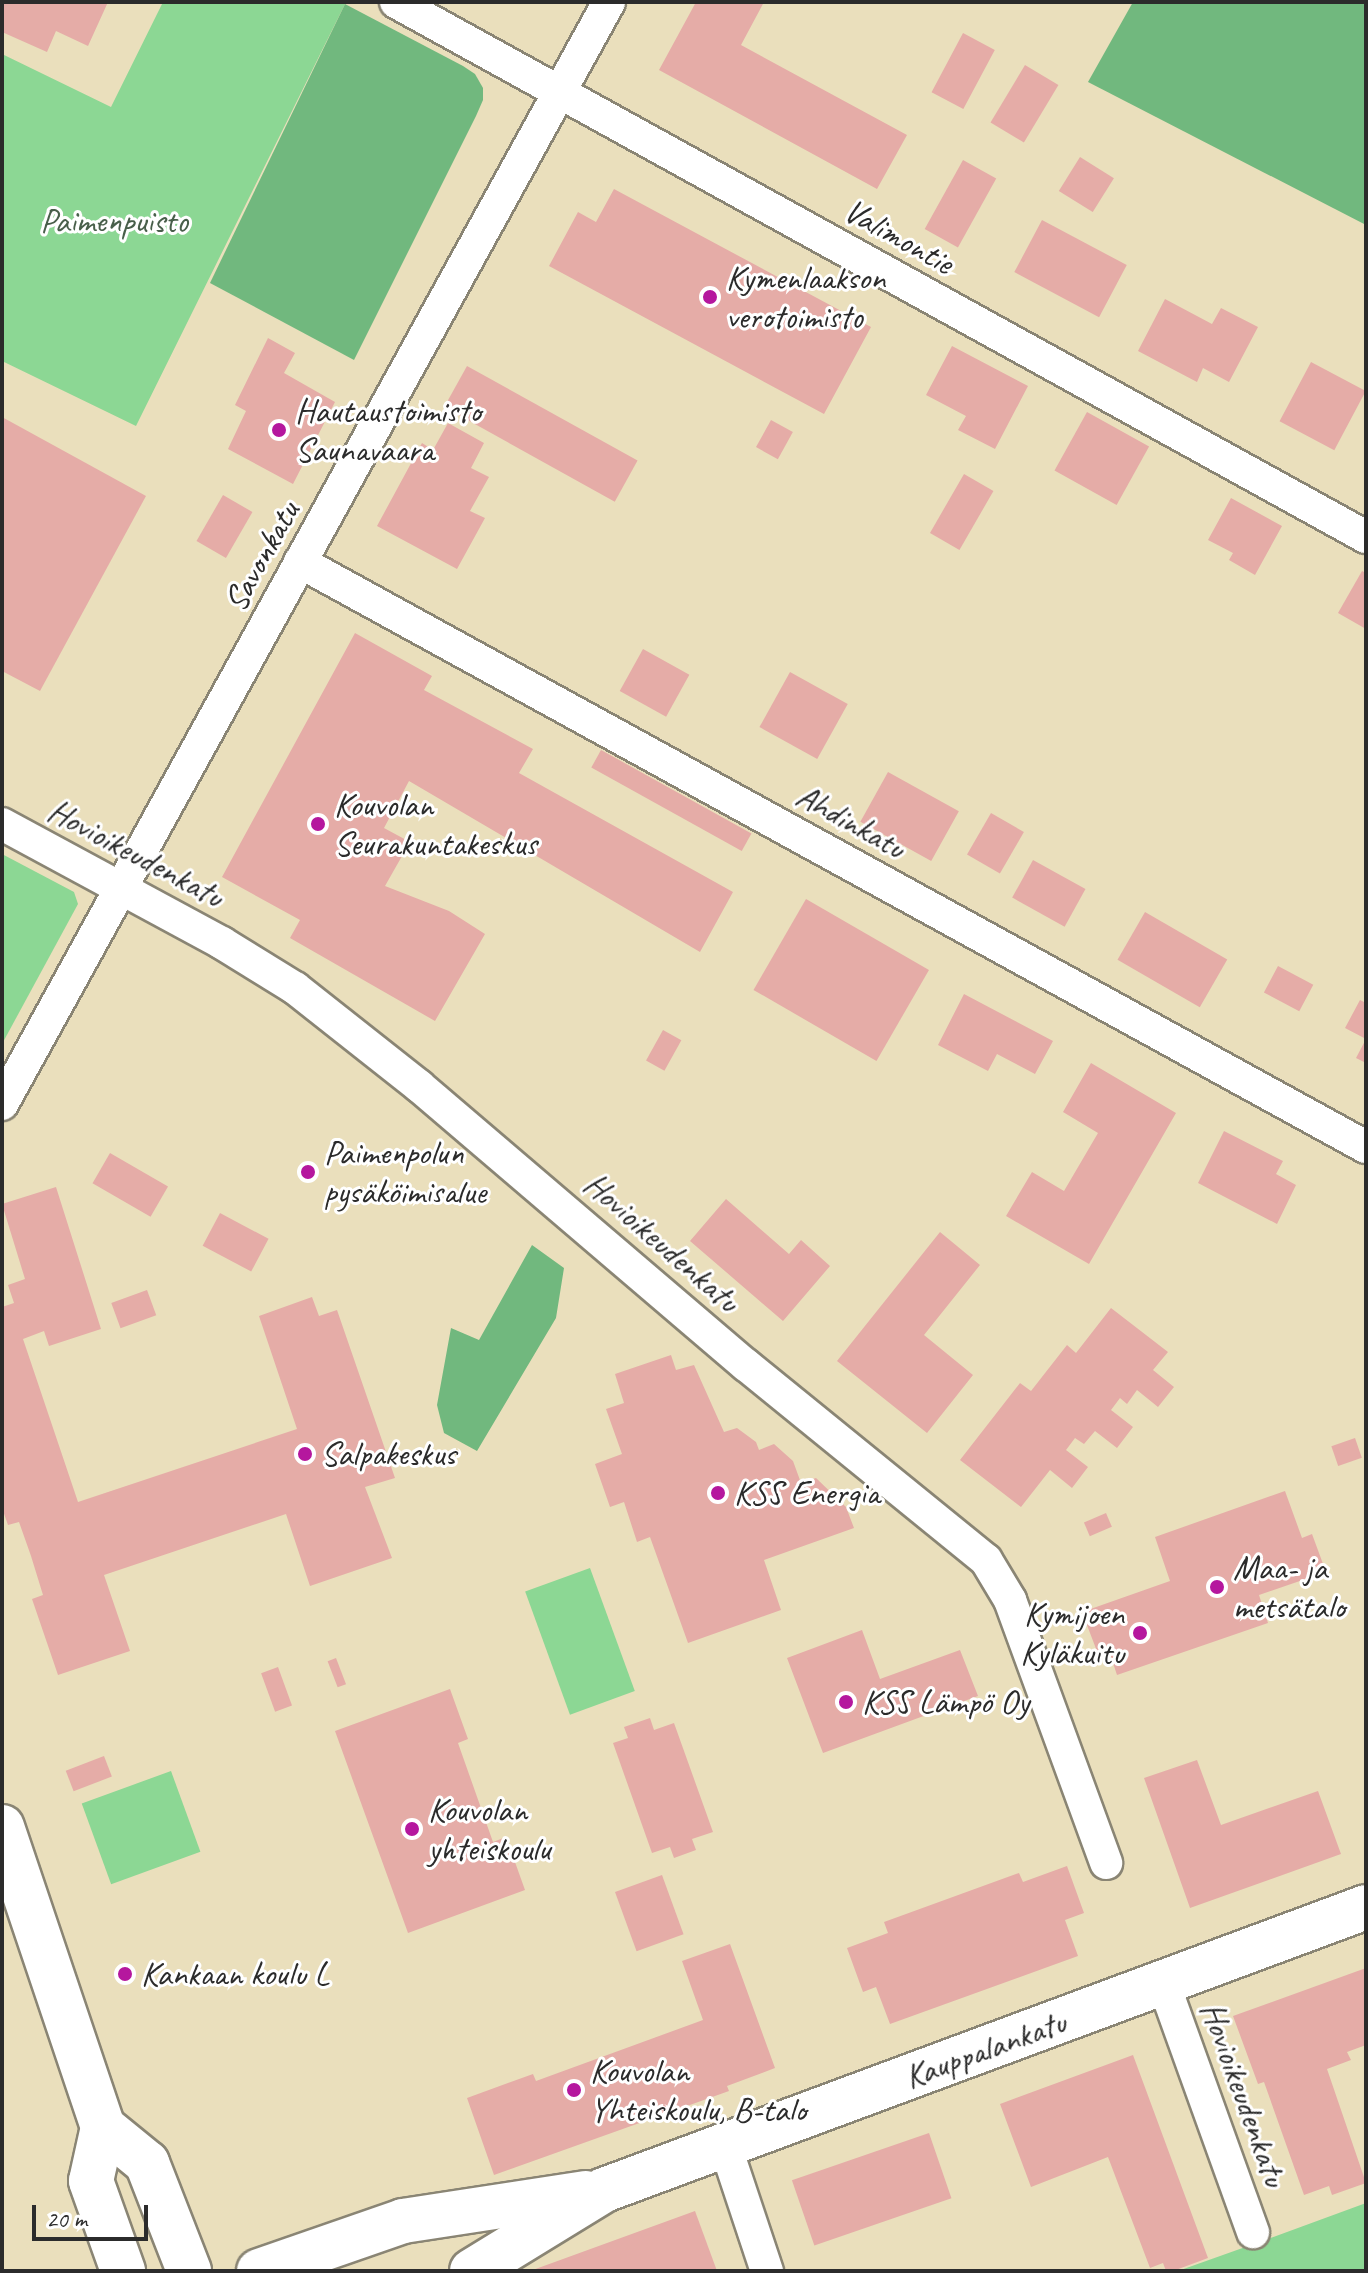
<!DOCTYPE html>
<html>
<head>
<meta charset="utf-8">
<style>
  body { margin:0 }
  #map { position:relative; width:1368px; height:2273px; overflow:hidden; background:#eadfbc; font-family:Caveat,sans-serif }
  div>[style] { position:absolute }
  .green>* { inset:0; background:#8cd794; transform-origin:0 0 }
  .forest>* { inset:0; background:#71b87e }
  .building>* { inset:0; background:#e5aca7; transform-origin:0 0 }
  .roads { filter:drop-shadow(2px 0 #8a8574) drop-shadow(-2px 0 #8a8574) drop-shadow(0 2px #8a8574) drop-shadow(0 -2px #8a8574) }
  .street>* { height:32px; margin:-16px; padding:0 16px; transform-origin:16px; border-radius:16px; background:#fff }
  .secondary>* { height:44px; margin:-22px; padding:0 22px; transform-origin:22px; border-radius:22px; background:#fff }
  .primary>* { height:44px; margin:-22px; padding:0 22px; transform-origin:22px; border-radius:22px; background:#fff }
  .dots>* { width:22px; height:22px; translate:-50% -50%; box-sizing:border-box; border:4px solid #fff; border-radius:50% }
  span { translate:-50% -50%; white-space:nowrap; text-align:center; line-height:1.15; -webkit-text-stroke:6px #fff; paint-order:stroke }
  .park-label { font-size:34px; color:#485f4a }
  .street-label { font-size:34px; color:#2b2b2b }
  .poi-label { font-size:34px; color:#2b2b2b }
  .left { translate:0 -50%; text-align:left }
  .right { translate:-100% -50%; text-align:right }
  .frame { position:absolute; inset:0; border:4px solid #2b2b2b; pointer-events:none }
  .scale { position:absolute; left:32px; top:2205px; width:116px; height:36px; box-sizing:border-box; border:4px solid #2b2b2b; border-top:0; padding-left:10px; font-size:24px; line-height:28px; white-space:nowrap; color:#2b2b2b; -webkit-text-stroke:6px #fff; paint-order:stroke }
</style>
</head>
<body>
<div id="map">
  <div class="green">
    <div style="clip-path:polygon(163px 2px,345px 4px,136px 426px,2px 361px,2px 54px,111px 107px)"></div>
    <div style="clip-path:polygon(2px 854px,74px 892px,78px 904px,2px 1044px)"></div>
    <div style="left:590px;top:1568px;width:131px;height:69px;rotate:70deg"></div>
    <div style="left:171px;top:1771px;width:86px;height:95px;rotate:70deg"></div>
    <div style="clip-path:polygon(1366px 2203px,1366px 2271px,1178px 2271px,1265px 2240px)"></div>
  </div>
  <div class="forest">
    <div style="clip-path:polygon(1133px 2px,1366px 2px,1366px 225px,1088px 82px)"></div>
    <div style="clip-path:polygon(345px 4px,463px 66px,475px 74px,483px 88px,483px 100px,476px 116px,354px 360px,210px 283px)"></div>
    <div style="clip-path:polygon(532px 1245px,564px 1268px,556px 1318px,477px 1451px,444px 1433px,437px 1405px,451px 1328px,479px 1340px)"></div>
  </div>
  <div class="building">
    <div style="clip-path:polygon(2px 2px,108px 2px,88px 46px,56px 31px,47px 52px,2px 32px)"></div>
    <div style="clip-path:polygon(696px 2px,764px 2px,741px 45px,907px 135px,877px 189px,659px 70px)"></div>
    <div style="left:963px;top:33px;width:36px;height:67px;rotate:28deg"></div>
    <div style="left:1025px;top:65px;width:39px;height:67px;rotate:31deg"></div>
    <div style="left:1080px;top:157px;width:40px;height:40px;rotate:32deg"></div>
    <div style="left:963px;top:160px;width:38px;height:79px;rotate:29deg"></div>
    <div style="clip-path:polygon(614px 189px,871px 327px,824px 414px,549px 266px,578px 212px,596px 222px)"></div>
    <div style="left:1042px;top:220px;width:96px;height:59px;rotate:28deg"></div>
    <div style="clip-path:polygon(1165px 299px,1212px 324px,1221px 308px,1258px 327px,1229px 382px,1203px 368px,1197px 382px,1138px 351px)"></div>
    <div style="clip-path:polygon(268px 338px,295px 353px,284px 373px,335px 402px,293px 484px,228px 449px,246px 411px,235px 405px)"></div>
    <div style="clip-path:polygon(952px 346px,1028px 386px,995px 449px,958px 430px,966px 416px,926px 395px)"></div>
    <div style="left:1311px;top:362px;width:62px;height:67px;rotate:28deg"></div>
    <div style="left:467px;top:366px;width:195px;height:47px;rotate:29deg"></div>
    <div style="left:1087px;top:412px;width:71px;height:67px;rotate:29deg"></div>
    <div style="clip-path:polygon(2px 417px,146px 496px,40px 691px,2px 671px)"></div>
    <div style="left:771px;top:420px;width:25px;height:31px;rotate:29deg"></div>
    <div style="clip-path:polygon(448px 423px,484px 443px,471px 468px,489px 477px,470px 511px,485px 518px,457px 569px,377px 526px,422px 443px,433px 450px)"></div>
    <div style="left:964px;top:474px;width:34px;height:68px;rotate:30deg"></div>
    <div style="left:223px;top:495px;width:34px;height:53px;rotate:30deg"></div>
    <div style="clip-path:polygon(1231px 498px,1282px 526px,1255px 575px,1229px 560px,1233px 553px,1208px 540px)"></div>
    <div style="clip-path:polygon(1362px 571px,1366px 573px,1366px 629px,1338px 613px)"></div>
    <div style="clip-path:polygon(355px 633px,432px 676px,424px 690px,533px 749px,519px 773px,733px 892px,700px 952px,409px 781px,384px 828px,410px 842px,385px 886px,449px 911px,485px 934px,435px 1021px,290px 938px,300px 920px,222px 877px)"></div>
    <div style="left:643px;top:649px;width:53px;height:48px;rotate:29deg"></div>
    <div style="left:790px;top:672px;width:66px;height:63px;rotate:29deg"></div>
    <div style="left:601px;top:750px;width:172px;height:20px;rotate:29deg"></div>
    <div style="left:888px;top:772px;width:81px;height:57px;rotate:29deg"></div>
    <div style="left:991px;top:813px;width:38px;height:48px;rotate:30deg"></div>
    <div style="left:1033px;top:860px;width:60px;height:43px;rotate:29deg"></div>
    <div style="left:806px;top:899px;width:142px;height:105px;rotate:30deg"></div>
    <div style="left:1145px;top:912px;width:95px;height:55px;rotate:30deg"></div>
    <div style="left:1278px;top:966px;width:40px;height:30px;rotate:28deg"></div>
    <div style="clip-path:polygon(964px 994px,1053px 1041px,1035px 1074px,997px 1054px,988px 1071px,938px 1045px)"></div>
    <div style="clip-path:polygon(1360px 1000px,1366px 1003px,1366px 1063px,1356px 1058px,1366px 1039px,1345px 1028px)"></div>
    <div style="left:663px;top:1030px;width:21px;height:35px;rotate:29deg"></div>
    <div style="clip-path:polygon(1091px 1063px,1176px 1113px,1089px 1264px,1006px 1216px,1032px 1172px,1064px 1191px,1098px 1133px,1063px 1112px)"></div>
    <div style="clip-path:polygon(1224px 1131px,1283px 1161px,1276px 1174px,1296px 1185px,1277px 1224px,1198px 1183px)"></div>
    <div style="left:110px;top:1153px;width:67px;height:35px;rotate:30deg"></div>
    <div style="clip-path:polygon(56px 1187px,101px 1329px,49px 1346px,44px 1331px,23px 1339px,78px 1502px,297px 1429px,259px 1316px,312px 1297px,319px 1316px,337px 1310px,395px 1478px,365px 1487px,392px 1558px,310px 1586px,286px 1514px,104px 1575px,130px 1651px,58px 1675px,32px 1599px,43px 1595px,31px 1556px,19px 1522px,8px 1525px,2px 1508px,2px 1307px,14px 1303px,8px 1285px,25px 1279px,2px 1204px)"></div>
    <div style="clip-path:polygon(726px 1199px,789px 1254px,801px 1240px,830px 1266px,783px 1321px,690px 1241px)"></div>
    <div style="left:220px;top:1213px;width:55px;height:37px;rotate:28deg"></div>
    <div style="clip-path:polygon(940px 1232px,980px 1265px,924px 1335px,973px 1375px,927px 1433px,837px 1361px)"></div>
    <div style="left:147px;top:1290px;width:27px;height:38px;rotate:70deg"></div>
    <div style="clip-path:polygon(1111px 1308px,1168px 1352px,1153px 1370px,1174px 1387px,1158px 1407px,1137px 1390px,1127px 1404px,1120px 1398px,1111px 1410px,1133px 1427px,1117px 1448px,1095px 1431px,1084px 1444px,1075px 1438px,1066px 1450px,1088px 1467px,1072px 1488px,1050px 1470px,1021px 1507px,960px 1460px,1020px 1383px,1031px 1391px,1067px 1345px,1076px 1353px)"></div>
    <div style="clip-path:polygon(671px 1355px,676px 1370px,694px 1365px,724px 1432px,737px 1428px,756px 1442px,759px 1450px,774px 1444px,793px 1461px,801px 1483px,816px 1478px,846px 1507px,854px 1528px,764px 1560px,781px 1610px,688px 1643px,650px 1537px,637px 1542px,624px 1502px,610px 1507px,595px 1464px,622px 1454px,606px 1409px,624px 1403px,615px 1374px)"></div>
    <div style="left:1355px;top:1438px;width:21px;height:25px;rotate:71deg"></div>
    <div style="clip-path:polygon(1285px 1491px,1302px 1538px,1312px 1534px,1326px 1572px,1259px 1595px,1268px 1623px,1117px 1675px,1109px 1651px,1098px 1654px,1082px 1612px,1170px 1581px,1155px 1537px)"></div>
    <div style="left:1106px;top:1513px;width:15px;height:24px;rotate:67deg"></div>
    <div style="clip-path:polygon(862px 1630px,880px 1679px,960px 1650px,978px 1696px,823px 1753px,787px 1658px)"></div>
    <div style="left:336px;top:1658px;width:28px;height:9px;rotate:69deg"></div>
    <div style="left:278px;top:1667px;width:41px;height:18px;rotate:70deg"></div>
    <div style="clip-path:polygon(450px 1689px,468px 1739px,458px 1743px,493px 1842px,506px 1837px,525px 1890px,408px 1933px,335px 1731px)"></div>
    <div style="clip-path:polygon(650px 1718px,654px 1730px,674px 1723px,713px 1832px,692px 1839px,696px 1850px,674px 1858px,670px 1847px,652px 1853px,613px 1743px,628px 1738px,624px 1727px)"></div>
    <div style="left:104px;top:1756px;width:22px;height:41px;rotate:69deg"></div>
    <div style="clip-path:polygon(1197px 1760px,1221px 1825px,1318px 1791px,1341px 1854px,1190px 1908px,1144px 1778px)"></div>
    <div style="clip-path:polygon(1067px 1866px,1084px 1913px,1065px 1920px,1078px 1956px,890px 2024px,876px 1987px,863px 1992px,847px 1948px,888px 1933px,884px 1922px,1019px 1873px,1023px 1882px)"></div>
    <div style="left:662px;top:1875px;width:63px;height:50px;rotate:70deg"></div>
    <div style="clip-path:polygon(730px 1944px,775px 2068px,727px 2086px,729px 2091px,494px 2175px,467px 2098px,533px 2074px,536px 2081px,703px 2020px,682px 1961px)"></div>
    <div style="clip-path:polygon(1366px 1968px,1366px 2045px,1347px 2052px,1351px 2060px,1327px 2069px,1366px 2183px,1332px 2195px,1329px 2186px,1304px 2195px,1264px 2082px,1258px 2084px,1233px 2016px)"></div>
    <div style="clip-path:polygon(1133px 2055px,1208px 2258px,1173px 2271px,1166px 2271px,1163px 2263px,1150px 2268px,1108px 2157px,1031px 2187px,1000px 2104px)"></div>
    <div style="left:929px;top:2133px;width:69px;height:145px;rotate:71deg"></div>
    <div style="clip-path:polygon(695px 2211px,717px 2271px,530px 2271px)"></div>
  </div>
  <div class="roads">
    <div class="street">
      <div style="left:396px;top:2px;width:1108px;rotate:28.88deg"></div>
      <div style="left:300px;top:562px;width:1216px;rotate:28.76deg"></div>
      <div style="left:2px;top:824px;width:250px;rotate:28.4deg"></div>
      <div style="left:222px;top:943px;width:86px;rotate:31.7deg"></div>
      <div style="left:295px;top:988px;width:158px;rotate:38.3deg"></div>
      <div style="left:419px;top:1086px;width:430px;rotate:40.5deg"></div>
      <div style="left:746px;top:1365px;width:309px;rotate:39.1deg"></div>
      <div style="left:986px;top:1560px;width:47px;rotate:59deg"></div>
      <div style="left:1010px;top:1600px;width:280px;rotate:69.9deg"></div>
      <div style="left:2px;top:1104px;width:1258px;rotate:-61.15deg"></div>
      <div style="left:1163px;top:1982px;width:266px;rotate:70.2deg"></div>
      <div style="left:725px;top:2145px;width:133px;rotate:71.6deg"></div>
    </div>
    <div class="secondary">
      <div style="left:259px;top:2271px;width:152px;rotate:-19.1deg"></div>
      <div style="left:403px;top:2221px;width:185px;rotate:-8.7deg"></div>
      <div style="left:472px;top:2271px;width:155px;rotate:-31.5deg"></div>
      <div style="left:604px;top:2190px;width:813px;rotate:-20.37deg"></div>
    </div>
    <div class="primary">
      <div style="left:2px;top:1827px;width:317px;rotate:71.4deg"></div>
      <div style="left:103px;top:2127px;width:55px;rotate:102.5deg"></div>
      <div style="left:91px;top:2181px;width:96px;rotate:70.4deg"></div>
      <div style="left:103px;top:2127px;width:57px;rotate:39.3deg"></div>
      <div style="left:147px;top:2163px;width:116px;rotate:68.7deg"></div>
    </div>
  </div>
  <div class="dots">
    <div style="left:710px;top:297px;background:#b5179e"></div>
    <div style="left:279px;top:430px;background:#b5179e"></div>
    <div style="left:318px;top:824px;background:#b5179e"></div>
    <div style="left:308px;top:1172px;background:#b5179e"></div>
    <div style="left:305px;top:1454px;background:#b5179e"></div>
    <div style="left:718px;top:1493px;background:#b5179e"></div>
    <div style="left:1217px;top:1587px;background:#b5179e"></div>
    <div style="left:1140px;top:1633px;background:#b5179e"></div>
    <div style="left:846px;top:1702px;background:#b5179e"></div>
    <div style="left:412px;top:1829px;background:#b5179e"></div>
    <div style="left:125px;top:1974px;background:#b5179e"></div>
    <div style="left:574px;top:2090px;background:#b5179e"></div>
  </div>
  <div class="park-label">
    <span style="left:114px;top:221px">Paimenpuisto</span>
  </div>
  <div class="street-label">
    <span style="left:899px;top:236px;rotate:29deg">Valimontie</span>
    <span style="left:261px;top:556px;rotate:-61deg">Savonkatu</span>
    <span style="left:851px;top:821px;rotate:29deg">Ahdinkatu</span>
    <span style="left:136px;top:853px;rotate:28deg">Hovioikeudenkatu</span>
    <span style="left:662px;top:1242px;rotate:41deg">Hovioikeudenkatu</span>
    <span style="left:985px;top:2049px;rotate:-20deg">Kauppalankatu</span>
    <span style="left:1244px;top:2094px;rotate:70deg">Hovioikeudenkatu</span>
  </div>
  <div class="poi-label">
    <span class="left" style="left:726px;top:297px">Kymenlaakson<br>verotoimisto</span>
    <span class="left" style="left:295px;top:430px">Hautaustoimisto<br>Saunavaara</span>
    <span class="left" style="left:334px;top:824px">Kouvolan<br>Seurakuntakeskus</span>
    <span class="left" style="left:324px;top:1172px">Paimenpolun<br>pysäköimisalue</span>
    <span class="left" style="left:321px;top:1454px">Salpakeskus</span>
    <span class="left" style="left:734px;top:1493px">KSS Energia</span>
    <span class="left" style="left:1233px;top:1587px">Maa- ja<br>metsätalo</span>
    <span class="right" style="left:1124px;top:1633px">Kymijoen<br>Kyläkuitu</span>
    <span class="left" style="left:862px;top:1702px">KSS Lämpö Oy</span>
    <span class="left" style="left:428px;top:1829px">Kouvolan<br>yhteiskoulu</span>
    <span class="left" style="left:141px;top:1974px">Kankaan koulu L</span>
    <span class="left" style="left:590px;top:2090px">Kouvolan<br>Yhteiskoulu, B-talo</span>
  </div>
  <div class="frame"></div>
  <div class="scale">20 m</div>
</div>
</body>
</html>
